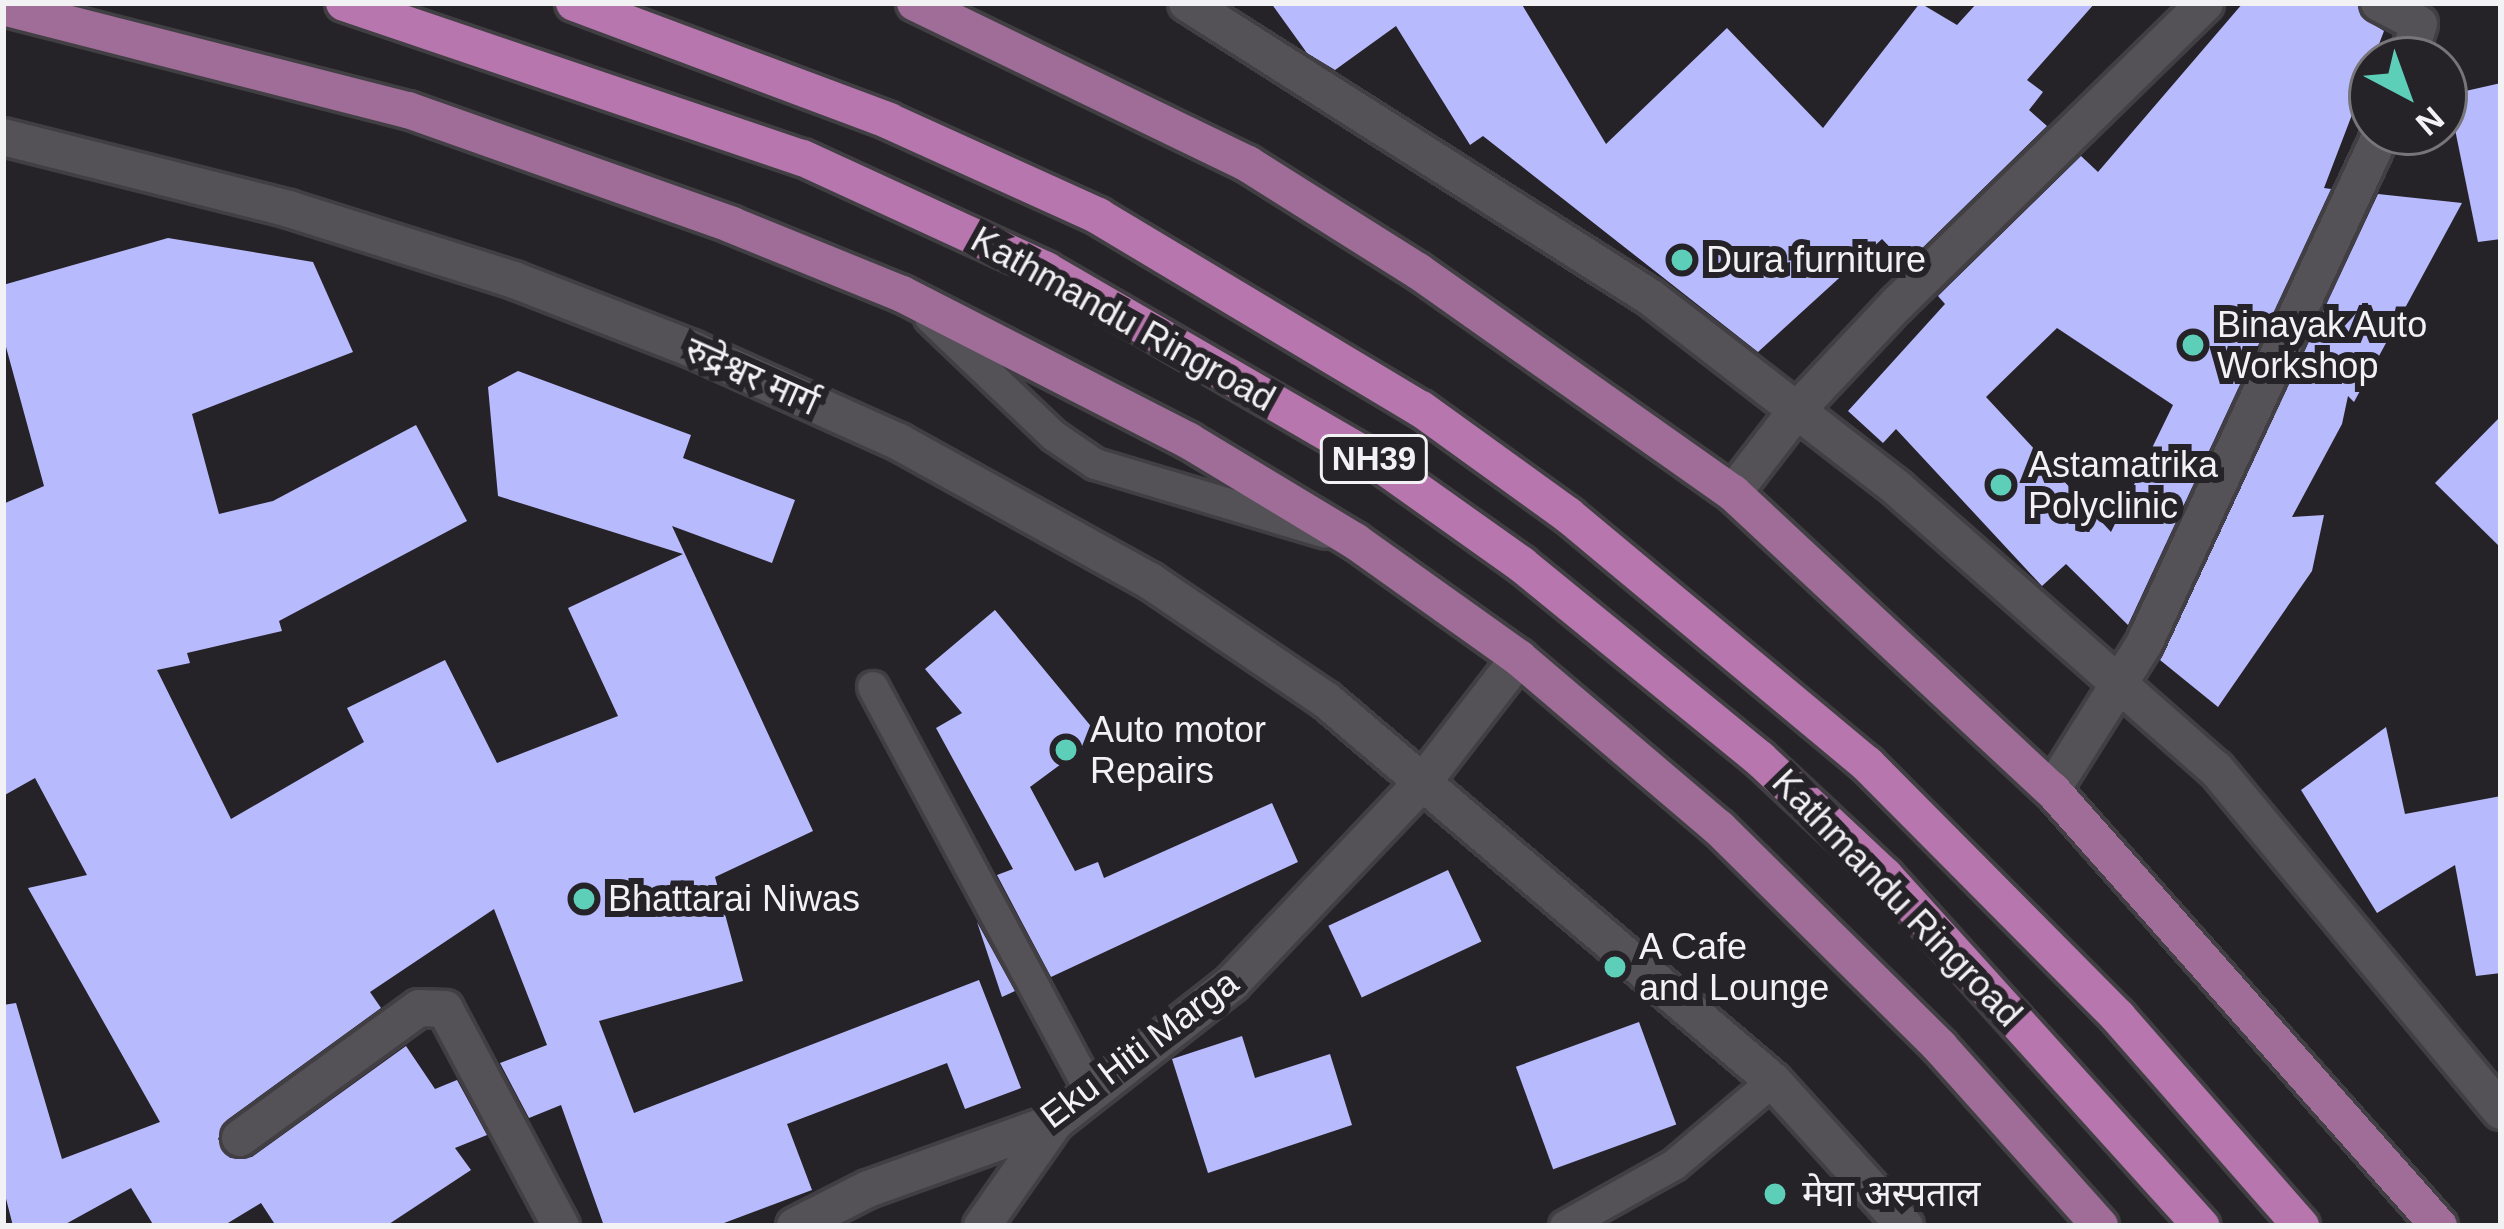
<!DOCTYPE html>
<html>
<head>
<meta charset="utf-8">
<style>
  body { margin:0 }
  #map { position:relative; width:2504px; height:1229px; overflow:hidden; background:#262328; font-family:Arial,"Noto Sans Devanagari",sans-serif }
  div>[style] { position:absolute }
  .building>* { inset:0; background:#b7bbfd; transform-origin:0 0 }
  .roads { filter:drop-shadow(3px 0 #413f43) drop-shadow(-3px 0 #413f43) drop-shadow(0 3px #413f43) drop-shadow(0 -3px #413f43) }
  .service>* { height:30px; margin:-15px; padding:0 15px; transform-origin:15px; border-radius:15px; background:#545157 }
  .minor>* { height:36px; margin:-18px; padding:0 18px; transform-origin:18px; border-radius:18px; background:#545157 }
  .primary>* { height:36px; margin:-18px; padding:0 18px; transform-origin:18px; border-radius:18px; background:#9f6d98 }
  .trunk>* { height:36px; margin:-18px; padding:0 18px; transform-origin:18px; border-radius:18px; background:#b876ae }
  .dots>* { width:33px; height:33px; translate:-50% -50%; box-sizing:border-box; border:6px solid #262328; border-radius:50% }
  span { translate:-50% -50%; white-space:nowrap; text-align:center; line-height:1.15; -webkit-text-stroke:12px #262328; paint-order:stroke }
  .shield-label span { padding:3px 9px; background:#262328; border:3px solid; border-radius:9px; -webkit-text-stroke-width:0 }
  .shield-label { font-size:33px; color:#f2f1f4; font-weight:700 }
  .poi-label { font-size:36px; color:#f2f1f4 }
  .left { translate:0 -50%; text-align:left }
  .street-label { font-size:36px; color:#f2f1f4 }
  .frame { position:absolute; inset:0; border:6px solid #f2f1f4; pointer-events:none }
  .north { position:absolute; left:2348px; top:36px; width:120px; height:120px; box-sizing:border-box; background:#262328; border:3px solid #78757a; border-radius:50%; rotate:139deg; font-size:33px; font-weight:700; line-height:48px; text-align:center; color:#f2f1f4 }
  .north::after { content:''; display:block; margin:auto; width:42px; height:54px; background:#5dceb8; clip-path:polygon(50% 0,100% 100%,50% 72%,0 100%) }
</style>
</head>
<body>
<div id="map">
  <div class="building">
    <div style="clip-path:polygon(1271px 3px,1521px 3px,1606px 144px,1727px 28px,1823px 128px,1920px 3px,1957px 25px,1977px 3px,2095px 3px,2027px 80px,2043px 92px,2029px 110px,2047px 126px,1906px 264px,1882px 239px,1758px 352px,1483px 136px,1470px 145px,1396px 26px,1335px 70px,1307px 53px)"></div>
    <div style="clip-path:polygon(evenodd,2243px 3px,2357px 3px,2361px 16px,2384px 31px,2324px 188px,2331px 189px,2128px 625px,2066px 564px,2042px 586px,1896px 429px,1883px 443px,1848px 411px,1945px 304px,1938px 296px,2081px 156px,2098px 172px,2243px 3px,2057px 328px,2173px 405px,2111px 532px,1986px 397px,2057px 328px)"></div>
    <div style="clip-path:polygon(2501px 83px,2501px 239px,2478px 242px,2448px 95px)"></div>
    <div style="clip-path:polygon(2378px 194px,2462px 203px,2354px 402px,2348px 396px,2342px 424px,2292px 517px,2324px 515px,2312px 571px,2218px 707px,2160px 660px)"></div>
    <div style="clip-path:polygon(168px 238px,313px 262px,353px 352px,192px 414px,219px 514px,273px 501px,416px 425px,467px 521px,279px 621px,282px 631px,187px 653px,190px 663px,157px 670px,231px 819px,364px 742px,347px 708px,445px 660px,497px 763px,618px 716px,568px 608px,683px 554px,498px 496px,488px 387px,518px 371px,691px 435px,683px 458px,795px 500px,772px 563px,672px 526px,813px 831px,715px 877px,743px 981px,599px 1021px,634px 1113px,979px 980px,1021px 1088px,965px 1109px,947px 1063px,787px 1124px,812px 1190px,716px 1226px,604px 1226px,561px 1105px,529px 1118px,500px 1063px,547px 1045px,494px 909px,370px 992px,381px 1008px,227px 1120px,218px 1139px,230px 1158px,252px 1157px,406px 1046px,435px 1089px,457px 1080px,487px 1135px,455px 1148px,471px 1170px,386px 1226px,276px 1226px,261px 1203px,223px 1226px,154px 1226px,131px 1188px,62px 1226px,13px 1226px,3px 1187px,3px 1005px,16px 1003px,62px 1159px,160px 1122px,28px 888px,87px 875px,35px 778px,3px 796px,3px 504px,44px 486px,3px 336px,3px 285px)"></div>
    <div style="clip-path:polygon(2501px 416px,2501px 548px,2435px 483px)"></div>
    <div style="clip-path:polygon(995px 610px,1099px 736px,1030px 787px,1075px 871px,1098px 862px,1104px 878px,1272px 803px,1298px 862px,1051px 977px,997px 875px,1013px 869px,936px 728px,962px 713px,925px 669px)"></div>
    <div style="clip-path:polygon(2386px 727px,2405px 814px,2501px 796px,2501px 973px,2476px 976px,2455px 865px,2377px 913px,2301px 790px)"></div>
    <div style="left:1448px;top:870px;width:79px;height:132px;rotate:65deg"></div>
    <div style="clip-path:polygon(977px 922px,1015px 991px,1002px 997px)"></div>
    <div style="left:1639px;top:1022px;width:109px;height:131px;rotate:70deg"></div>
    <div style="clip-path:polygon(1242px 1036px,1255px 1078px,1330px 1054px,1352px 1125px,1208px 1173px,1172px 1059px)"></div>
  </div>
  <div class="roads">
    <div class="service">
      <div style="left:930px;top:318px;width:171px;rotate:43.6deg"></div>
      <div style="left:1054px;top:436px;width:50px;rotate:34.3deg"></div>
      <div style="left:1095px;top:464px;width:241px;rotate:16.6deg"></div>
      <div style="left:873px;top:687px;width:461px;rotate:61.7deg"></div>
      <div style="left:1565px;top:1226px;width:125px;rotate:-29.2deg"></div>
      <div style="left:1674px;top:1165px;width:130px;rotate:-40.3deg"></div>
    </div>
    <div class="minor">
      <div style="left:1187px;top:3px;width:548px;rotate:32.42deg"></div>
      <div style="left:1650px;top:297px;width:314px;rotate:37.7deg"></div>
      <div style="left:1898px;top:489px;width:424px;rotate:41.4deg"></div>
      <div style="left:2216px;top:769px;width:445px;rotate:50.2deg"></div>
      <div style="left:2379px;top:3px;width:45px;rotate:27.7deg"></div>
      <div style="left:2419px;top:24px;width:38px;rotate:108deg"></div>
      <div style="left:3px;top:137px;width:295px;rotate:14.1deg"></div>
      <div style="left:289px;top:209px;width:236px;rotate:17.5deg"></div>
      <div style="left:514px;top:280px;width:191px;rotate:21.2deg"></div>
      <div style="left:692px;top:349px;width:227px;rotate:24.2deg"></div>
      <div style="left:899px;top:442px;width:287px;rotate:29deg"></div>
      <div style="left:1150px;top:581px;width:212px;rotate:34.1deg"></div>
      <div style="left:1326px;top:700px;width:587px;rotate:40.44deg"></div>
      <div style="left:1773px;top:1081px;width:196px;rotate:47.7deg"></div>
      <div style="left:1733px;top:493px;width:105px;rotate:-52.4deg"></div>
      <div style="left:1797px;top:410px;width:147px;rotate:-46.7deg"></div>
      <div style="left:1898px;top:303px;width:429px;rotate:-44.3deg"></div>
      <div style="left:2052px;top:790px;width:173px;rotate:-57.8deg"></div>
      <div style="left:2144px;top:644px;width:565px;rotate:-65.07deg"></div>
      <div style="left:240px;top:1138px;width:221px;rotate:-36deg"></div>
      <div style="left:419px;top:1008px;width:26px;rotate:2deg"></div>
      <div style="left:445px;top:1009px;width:246px;rotate:61.9deg"></div>
      <div style="left:795px;top:1226px;width:82px;rotate:-26.9deg"></div>
      <div style="left:868px;top:1189px;width:199px;rotate:-19.7deg"></div>
      <div style="left:1055px;top:1122px;width:225px;rotate:-38.1deg"></div>
      <div style="left:1232px;top:983px;width:277px;rotate:-46.5deg"></div>
      <div style="left:1423px;top:782px;width:157px;rotate:-52.3deg"></div>
      <div style="left:982px;top:1226px;width:127px;rotate:-54.9deg"></div>
    </div>
    <div class="primary">
      <div style="left:915px;top:3px;width:370px;rotate:25.8deg"></div>
      <div style="left:1248px;top:164px;width:201px;rotate:32.2deg"></div>
      <div style="left:1418px;top:271px;width:385px;rotate:35.2deg"></div>
      <div style="left:1733px;top:493px;width:436px;rotate:43deg"></div>
      <div style="left:2052px;top:790px;width:583px;rotate:48.41deg"></div>
      <div style="left:3px;top:7px;width:418px;rotate:14.3deg"></div>
      <div style="left:408px;top:110px;width:344px;rotate:19.5deg"></div>
      <div style="left:732px;top:225px;width:183px;rotate:22.1deg"></div>
      <div style="left:902px;top:294px;width:322px;rotate:27.1deg"></div>
      <div style="left:1189px;top:441px;width:194px;rotate:31.1deg"></div>
      <div style="left:1355px;top:541px;width:201px;rotate:35.5deg"></div>
      <div style="left:1519px;top:658px;width:262px;rotate:40.4deg"></div>
      <div style="left:1719px;top:828px;width:311px;rotate:44.7deg"></div>
      <div style="left:1940px;top:1047px;width:240px;rotate:48.2deg"></div>
    </div>
    <div class="trunk">
      <div style="left:344px;top:3px;width:484px;rotate:18.7deg"></div>
      <div style="left:803px;top:158px;width:268px;rotate:24.7deg"></div>
      <div style="left:1046px;top:270px;width:381px;rotate:30.1deg"></div>
      <div style="left:1376px;top:461px;width:178px;rotate:35.4deg"></div>
      <div style="left:1521px;top:564px;width:308px;rotate:39.2deg"></div>
      <div style="left:1760px;top:759px;width:171px;rotate:43.1deg"></div>
      <div style="left:1885px;top:876px;width:472px;rotate:47.9deg"></div>
      <div style="left:574px;top:3px;width:336px;rotate:20.5deg"></div>
      <div style="left:889px;top:121px;width:230px;rotate:24.4deg"></div>
      <div style="left:1098px;top:216px;width:376px;rotate:30.9deg"></div>
      <div style="left:1421px;top:409px;width:181px;rotate:35.8deg"></div>
      <div style="left:1568px;top:515px;width:389px;rotate:39.8deg"></div>
      <div style="left:1867px;top:764px;width:356px;rotate:45.2deg"></div>
      <div style="left:2118px;top:1017px;width:278px;rotate:48.8deg"></div>
    </div>
  </div>
  <div class="dots">
    <div style="left:1682px;top:260px;background:#5dceb8"></div>
    <div style="left:2193px;top:345px;background:#5dceb8"></div>
    <div style="left:2001px;top:485px;background:#5dceb8"></div>
    <div style="left:1066px;top:750px;background:#5dceb8"></div>
    <div style="left:584px;top:899px;background:#5dceb8"></div>
    <div style="left:1615px;top:967px;background:#5dceb8"></div>
    <div style="left:1775px;top:1194px;background:#5dceb8"></div>
  </div>
  <div class="shield-label">
    <span style="left:1374px;top:459px">NH39</span>
  </div>
  <div class="poi-label">
    <span class="left" style="left:1706px;top:260px">Dura furniture</span>
    <span class="left" style="left:2217px;top:345px">Binayak Auto<br>Workshop</span>
    <span class="left" style="left:2028px;top:485px">Astamatrika<br>Polyclinic</span>
    <span class="left" style="left:1090px;top:750px">Auto motor<br>Repairs</span>
    <span class="left" style="left:608px;top:899px">Bhattarai Niwas</span>
    <span class="left" style="left:1639px;top:967px">A Cafe<br>and Lounge</span>
    <span class="left" style="left:1802px;top:1194px">मेघा अस्पताल</span>
  </div>
  <div class="street-label">
    <span style="left:1123px;top:319px;rotate:29deg">Kathmandu Ringroad</span>
    <span style="left:752px;top:376px;rotate:24deg">रुद्रेश्वर मार्ग</span>
    <span style="left:1897px;top:898px;rotate:46deg">Kathmandu Ringroad</span>
    <span style="left:1139px;top:1049px;rotate:-37deg">Eku Hiti Marga</span>
  </div>
  <div class="frame"></div>
  <div class="north">N</div>
</div>
</body>
</html>
